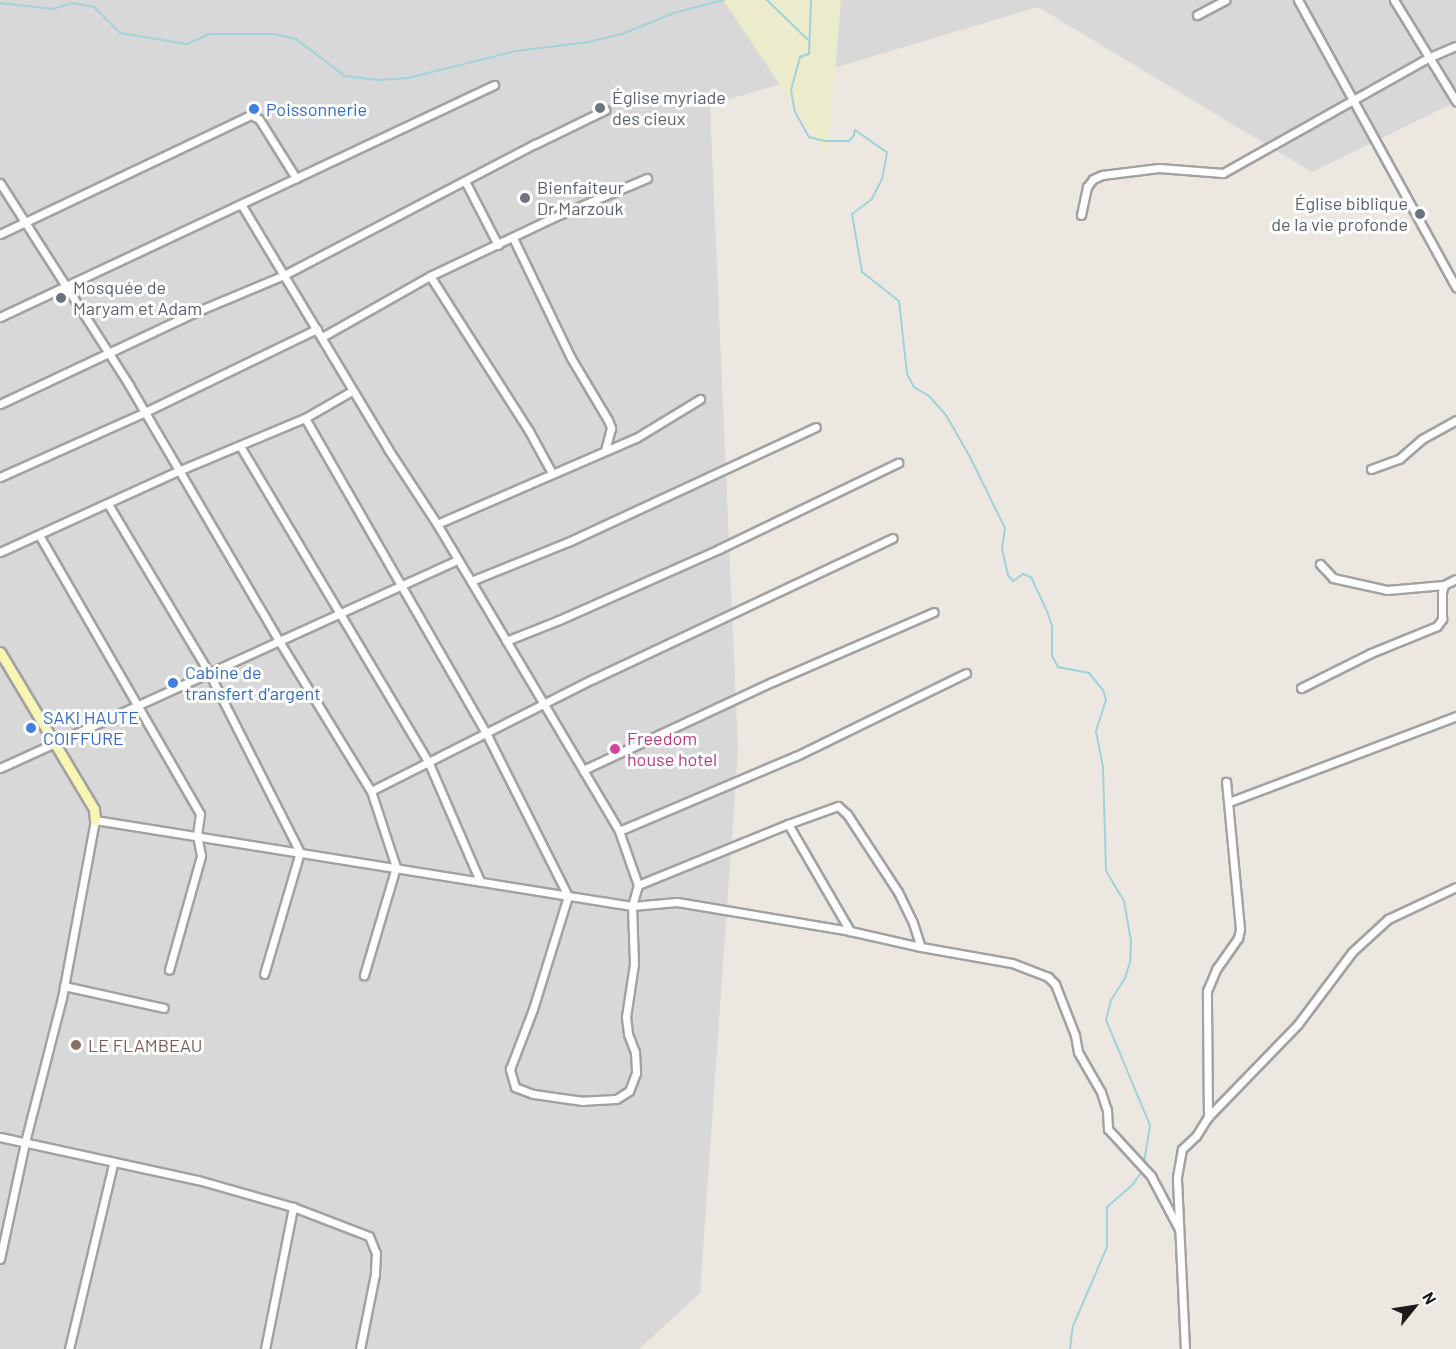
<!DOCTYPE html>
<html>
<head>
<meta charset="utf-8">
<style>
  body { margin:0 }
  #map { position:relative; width:1456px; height:1349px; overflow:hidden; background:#ece7e0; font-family:Barlow,sans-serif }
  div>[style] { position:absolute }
  .residential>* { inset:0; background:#d9d8d8 }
  .farmland>* { inset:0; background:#ecebcb }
  .stream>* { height:2px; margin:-1px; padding:0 1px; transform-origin:1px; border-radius:1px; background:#a0d2da }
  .roads { filter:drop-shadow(2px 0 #a2a2a2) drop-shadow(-2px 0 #a2a2a2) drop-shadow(0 2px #a2a2a2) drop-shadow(0 -2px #a2a2a2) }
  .street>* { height:7px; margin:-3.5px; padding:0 3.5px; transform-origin:3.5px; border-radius:3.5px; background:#fff }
  .secondary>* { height:9px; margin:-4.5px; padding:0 4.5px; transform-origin:4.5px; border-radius:4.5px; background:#f8f6b3 }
  .dots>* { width:16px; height:16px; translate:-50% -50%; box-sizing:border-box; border:3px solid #fff; border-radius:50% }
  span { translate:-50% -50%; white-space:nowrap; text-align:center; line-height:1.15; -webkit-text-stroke:6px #fff; paint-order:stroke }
  .worship-label { font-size:18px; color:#5b616d }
  .left { translate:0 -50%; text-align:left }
  .right { translate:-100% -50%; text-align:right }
  .shop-label { font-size:18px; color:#366cbe }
  .hotel-label { font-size:18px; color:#b23c85 }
  .education-label { font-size:18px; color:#785e54 }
  .north { position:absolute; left:1384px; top:1277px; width:60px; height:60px; -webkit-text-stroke:4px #fff; paint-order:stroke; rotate:60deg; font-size:16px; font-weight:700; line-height:24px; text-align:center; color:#1b1b1b }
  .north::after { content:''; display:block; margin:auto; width:21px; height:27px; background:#1b1b1b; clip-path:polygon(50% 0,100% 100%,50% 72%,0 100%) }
</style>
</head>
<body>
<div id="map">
  <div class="residential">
    <div style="clip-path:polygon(0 0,1456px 0,1456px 102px,1312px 172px,1038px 7px,710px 105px,738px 750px,700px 1293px,639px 1349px,0 1349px)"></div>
  </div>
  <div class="farmland">
    <div style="clip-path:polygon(723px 0,841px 0,828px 156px)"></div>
  </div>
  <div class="stream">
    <div style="left:767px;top:0;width:60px;rotate:44.3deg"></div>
    <div style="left:811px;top:0;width:54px;rotate:92.1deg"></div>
    <div style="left:809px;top:54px;width:9px;rotate:162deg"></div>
    <div style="left:800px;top:57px;width:34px;rotate:105deg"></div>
    <div style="left:791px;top:90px;width:22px;rotate:80deg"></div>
    <div style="left:795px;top:112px;width:29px;rotate:61deg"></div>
    <div style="left:809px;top:137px;width:16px;rotate:14deg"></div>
    <div style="left:825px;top:141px;width:24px"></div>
    <div style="left:849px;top:141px;width:8px;rotate:-50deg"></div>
    <div style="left:854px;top:135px;width:5px;rotate:-79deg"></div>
    <div style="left:855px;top:130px;width:39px;rotate:35deg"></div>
    <div style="left:887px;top:152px;width:27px;rotate:100deg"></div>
    <div style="left:882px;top:179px;width:22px;rotate:117deg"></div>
    <div style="left:872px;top:199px;width:25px;rotate:143deg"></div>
    <div style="left:852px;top:214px;width:59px;rotate:80.2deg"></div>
    <div style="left:862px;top:272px;width:47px;rotate:38.1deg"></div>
    <div style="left:899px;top:301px;width:73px;rotate:83.7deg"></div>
    <div style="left:907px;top:374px;width:15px;rotate:62deg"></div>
    <div style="left:914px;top:387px;width:17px;rotate:31deg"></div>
    <div style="left:929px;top:396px;width:25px;rotate:48deg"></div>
    <div style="left:946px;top:415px;width:48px;rotate:60.3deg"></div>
    <div style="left:970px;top:457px;width:79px;rotate:63.8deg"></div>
    <div style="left:1005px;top:528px;width:21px;rotate:98deg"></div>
    <div style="left:1002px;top:549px;width:27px;rotate:77deg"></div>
    <div style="left:1008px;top:575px;width:8px;rotate:50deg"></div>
    <div style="left:1013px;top:581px;width:12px;rotate:-35deg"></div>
    <div style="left:1023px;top:574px;width:9px;rotate:21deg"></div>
    <div style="left:1031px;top:577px;width:38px;rotate:65deg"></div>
    <div style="left:1047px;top:611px;width:16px;rotate:72deg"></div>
    <div style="left:1052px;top:626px;width:30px;rotate:90deg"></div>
    <div style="left:1052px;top:656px;width:13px;rotate:61deg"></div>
    <div style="left:1058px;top:667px;width:32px;rotate:11deg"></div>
    <div style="left:1089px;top:673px;width:22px;rotate:51deg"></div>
    <div style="left:1103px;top:690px;width:10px;rotate:73deg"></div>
    <div style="left:1106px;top:700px;width:33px;rotate:108deg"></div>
    <div style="left:1096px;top:731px;width:38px;rotate:79deg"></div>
    <div style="left:1103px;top:768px;width:103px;rotate:88.3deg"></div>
    <div style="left:1106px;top:871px;width:35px;rotate:59deg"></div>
    <div style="left:1124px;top:901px;width:39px;rotate:80deg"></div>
    <div style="left:1131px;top:939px;width:23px;rotate:92deg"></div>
    <div style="left:1130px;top:962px;width:17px;rotate:107deg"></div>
    <div style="left:1125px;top:978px;width:26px;rotate:122deg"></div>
    <div style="left:1111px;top:1000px;width:21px;rotate:104deg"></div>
    <div style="left:1106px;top:1020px;width:114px;rotate:67.3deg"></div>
    <div style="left:1150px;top:1125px;width:39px;rotate:99deg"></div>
    <div style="left:0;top:3px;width:53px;rotate:6.5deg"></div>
    <div style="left:53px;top:9px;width:21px;rotate:-17deg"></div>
    <div style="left:73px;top:3px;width:21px;rotate:11deg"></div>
    <div style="left:94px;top:7px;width:37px;rotate:45deg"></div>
    <div style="left:120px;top:33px;width:68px;rotate:9.3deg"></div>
    <div style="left:187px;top:44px;width:24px;rotate:-24deg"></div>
    <div style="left:209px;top:34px;width:64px"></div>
    <div style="left:273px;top:34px;width:24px;rotate:12deg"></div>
    <div style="left:296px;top:39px;width:61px;rotate:37.1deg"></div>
    <div style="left:345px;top:76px;width:33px;rotate:7deg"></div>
    <div style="left:378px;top:80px;width:30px;rotate:-4deg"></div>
    <div style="left:408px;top:78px;width:111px;rotate:-14deg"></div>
    <div style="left:516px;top:51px;width:74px;rotate:-7deg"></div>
    <div style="left:589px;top:42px;width:34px;rotate:-14deg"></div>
    <div style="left:622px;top:34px;width:56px;rotate:-22deg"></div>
    <div style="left:674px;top:13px;width:51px;rotate:-14.9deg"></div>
    <div style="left:1070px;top:1349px;width:23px;rotate:-83deg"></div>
    <div style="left:1073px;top:1326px;width:86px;rotate:-66.7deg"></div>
    <div style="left:1107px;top:1247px;width:40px;rotate:-90deg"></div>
    <div style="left:1107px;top:1207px;width:35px;rotate:-41deg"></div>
    <div style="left:1133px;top:1184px;width:17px;rotate:-54deg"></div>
  </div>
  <div class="roads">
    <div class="street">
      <div style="left:1298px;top:0;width:328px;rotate:61.2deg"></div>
      <div style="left:1394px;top:0;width:119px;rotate:58.5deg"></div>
      <div style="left:1197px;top:15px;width:32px;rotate:-28deg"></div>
      <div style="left:465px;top:181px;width:72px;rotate:62.7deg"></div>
      <div style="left:0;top:183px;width:240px;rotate:57.4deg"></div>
      <div style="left:129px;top:385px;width:297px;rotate:59.6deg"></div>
      <div style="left:279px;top:641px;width:176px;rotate:58.5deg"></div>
      <div style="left:371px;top:791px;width:80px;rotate:71.8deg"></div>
      <div style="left:396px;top:867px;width:113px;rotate:106.5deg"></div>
      <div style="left:241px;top:204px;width:286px;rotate:59deg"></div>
      <div style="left:388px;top:449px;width:90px;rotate:56.8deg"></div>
      <div style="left:437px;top:524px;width:357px;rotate:59.3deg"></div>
      <div style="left:619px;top:831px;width:57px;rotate:70.6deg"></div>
      <div style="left:638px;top:885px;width:22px;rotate:106deg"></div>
      <div style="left:632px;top:906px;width:58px;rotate:88deg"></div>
      <div style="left:634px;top:964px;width:54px;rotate:98.6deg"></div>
      <div style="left:626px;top:1017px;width:17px;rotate:83deg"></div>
      <div style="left:628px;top:1034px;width:19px;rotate:69deg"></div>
      <div style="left:635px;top:1052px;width:21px;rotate:87deg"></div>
      <div style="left:636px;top:1073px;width:19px;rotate:111deg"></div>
      <div style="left:629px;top:1091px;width:15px;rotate:148deg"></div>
      <div style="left:616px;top:1099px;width:33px;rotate:177deg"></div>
      <div style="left:583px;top:1101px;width:50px;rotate:-172deg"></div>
      <div style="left:533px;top:1094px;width:19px;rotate:-159deg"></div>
      <div style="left:515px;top:1087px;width:19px;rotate:-106deg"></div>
      <div style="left:510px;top:1069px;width:64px;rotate:-69deg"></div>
      <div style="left:533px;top:1009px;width:118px;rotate:-72.8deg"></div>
      <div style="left:568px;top:896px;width:182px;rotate:-116.7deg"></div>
      <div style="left:486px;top:733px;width:363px;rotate:-119.9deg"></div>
      <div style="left:1081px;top:215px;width:29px;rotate:-78deg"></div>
      <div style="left:1087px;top:187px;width:10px;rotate:-53deg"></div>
      <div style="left:1093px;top:179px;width:10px;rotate:-24deg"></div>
      <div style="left:1102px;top:175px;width:57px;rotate:-7deg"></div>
      <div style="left:1159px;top:168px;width:64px;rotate:4.5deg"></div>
      <div style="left:1223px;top:173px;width:237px;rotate:-29.3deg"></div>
      <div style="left:1430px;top:57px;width:28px;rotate:-23deg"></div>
      <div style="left:0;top:234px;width:278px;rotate:-25.4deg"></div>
      <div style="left:251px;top:115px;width:9px;rotate:27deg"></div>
      <div style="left:259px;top:119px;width:70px;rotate:57.9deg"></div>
      <div style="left:513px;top:238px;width:133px;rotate:64.2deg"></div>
      <div style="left:571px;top:358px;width:72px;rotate:59.2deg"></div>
      <div style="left:608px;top:420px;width:9px;rotate:69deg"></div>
      <div style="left:611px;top:428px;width:23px;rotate:105deg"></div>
      <div style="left:430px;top:276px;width:184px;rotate:57.4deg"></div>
      <div style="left:529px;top:431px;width:48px;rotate:61.3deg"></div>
      <div style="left:0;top:317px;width:546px;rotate:-25.16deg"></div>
      <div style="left:322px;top:337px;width:124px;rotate:-29.5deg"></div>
      <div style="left:430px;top:276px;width:135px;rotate:-25.4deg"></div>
      <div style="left:552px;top:218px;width:103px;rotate:-22.8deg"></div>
      <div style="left:0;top:404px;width:219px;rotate:-25.2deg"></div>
      <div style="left:198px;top:311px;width:93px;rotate:-22.7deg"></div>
      <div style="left:284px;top:275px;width:283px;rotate:-27.6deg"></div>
      <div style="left:535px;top:144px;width:78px;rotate:-25.9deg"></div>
      <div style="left:240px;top:446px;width:367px;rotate:59.2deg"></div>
      <div style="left:428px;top:761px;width:131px;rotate:66.6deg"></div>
      <div style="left:1371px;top:469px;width:30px;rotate:-20deg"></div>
      <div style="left:1399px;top:459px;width:30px;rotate:-41deg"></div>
      <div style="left:1422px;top:439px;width:39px;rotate:-29deg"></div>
      <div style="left:0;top:477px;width:159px;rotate:-24.1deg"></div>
      <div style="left:145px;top:412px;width:191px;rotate:-25.8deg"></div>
      <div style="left:108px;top:504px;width:197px;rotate:59.1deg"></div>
      <div style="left:209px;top:673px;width:201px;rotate:63.1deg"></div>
      <div style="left:300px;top:852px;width:127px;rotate:106.4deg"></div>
      <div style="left:437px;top:524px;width:217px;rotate:-23.4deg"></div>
      <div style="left:636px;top:438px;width:75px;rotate:-31.4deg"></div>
      <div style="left:39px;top:535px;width:322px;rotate:60deg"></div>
      <div style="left:200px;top:814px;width:21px;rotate:98deg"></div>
      <div style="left:197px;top:835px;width:21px;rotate:79deg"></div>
      <div style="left:201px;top:856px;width:118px;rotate:105.7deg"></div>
      <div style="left:0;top:552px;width:196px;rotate:-24.5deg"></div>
      <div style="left:178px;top:471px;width:138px;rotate:-22.7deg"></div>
      <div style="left:305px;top:418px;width:54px;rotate:-29.9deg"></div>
      <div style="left:1320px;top:564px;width:19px;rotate:47deg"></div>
      <div style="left:1333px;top:578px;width:55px;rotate:12.5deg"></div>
      <div style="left:1387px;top:590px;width:57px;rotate:-5deg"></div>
      <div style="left:471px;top:581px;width:105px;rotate:-21.9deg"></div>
      <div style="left:568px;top:542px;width:273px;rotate:-24.9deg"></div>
      <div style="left:506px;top:641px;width:57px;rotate:-21.6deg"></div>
      <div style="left:559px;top:620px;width:175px;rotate:-23.9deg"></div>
      <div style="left:719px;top:549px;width:199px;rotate:-25.7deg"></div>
      <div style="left:1301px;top:688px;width:78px;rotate:-26.6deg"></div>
      <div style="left:1371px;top:653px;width:71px;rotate:-22.2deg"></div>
      <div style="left:1437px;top:626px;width:9px;rotate:-54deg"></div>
      <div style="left:1442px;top:619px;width:27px;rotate:-90deg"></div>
      <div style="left:1442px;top:592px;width:7px;rotate:-74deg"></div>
      <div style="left:1444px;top:585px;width:13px;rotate:-27deg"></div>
      <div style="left:0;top:768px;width:502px;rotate:-24.47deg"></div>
      <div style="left:583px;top:770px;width:208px;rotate:-25deg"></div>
      <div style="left:772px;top:682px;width:176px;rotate:-23.4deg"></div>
      <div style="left:371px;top:791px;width:249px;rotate:-26.8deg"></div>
      <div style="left:593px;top:679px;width:331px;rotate:-25.2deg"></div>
      <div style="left:1229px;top:802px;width:243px;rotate:-20.7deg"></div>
      <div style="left:788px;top:824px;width:124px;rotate:59.9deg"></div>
      <div style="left:619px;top:831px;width:192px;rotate:-23deg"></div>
      <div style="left:796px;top:756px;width:189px;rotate:-26deg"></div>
      <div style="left:638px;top:885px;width:162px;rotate:-22.1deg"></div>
      <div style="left:788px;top:824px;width:53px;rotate:-19.8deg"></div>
      <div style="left:838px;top:806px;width:12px;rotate:42deg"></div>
      <div style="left:847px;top:814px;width:93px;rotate:56.8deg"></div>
      <div style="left:898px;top:892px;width:34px;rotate:64deg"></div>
      <div style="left:913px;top:923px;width:25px;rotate:72deg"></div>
      <div style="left:64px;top:986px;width:102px;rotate:12.4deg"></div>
      <div style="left:1208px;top:1117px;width:129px;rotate:-45.9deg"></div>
      <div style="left:1298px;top:1024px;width:90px;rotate:-53.1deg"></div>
      <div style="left:1352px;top:952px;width:49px;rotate:-42.5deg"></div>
      <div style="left:1388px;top:919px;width:75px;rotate:-25.2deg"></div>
      <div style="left:0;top:1137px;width:203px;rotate:12.3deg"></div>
      <div style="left:198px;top:1180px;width:99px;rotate:15.9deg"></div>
      <div style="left:293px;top:1207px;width:81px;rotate:20.9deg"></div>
      <div style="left:369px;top:1236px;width:18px;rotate:68deg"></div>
      <div style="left:376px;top:1253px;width:21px;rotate:93deg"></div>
      <div style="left:375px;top:1274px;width:76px;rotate:101.3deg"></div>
      <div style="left:0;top:1259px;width:120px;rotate:-77.9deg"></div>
      <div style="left:25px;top:1142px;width:149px;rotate:-75.6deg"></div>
      <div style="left:62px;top:998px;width:181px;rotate:-79.5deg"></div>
      <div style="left:95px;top:820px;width:544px;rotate:9.1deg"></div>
      <div style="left:632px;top:906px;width:45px;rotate:-5.1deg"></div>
      <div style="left:677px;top:902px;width:175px;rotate:9.5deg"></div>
      <div style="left:850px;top:931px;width:73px;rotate:12.7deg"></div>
      <div style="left:921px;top:947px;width:92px;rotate:10deg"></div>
      <div style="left:1012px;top:963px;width:39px;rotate:21deg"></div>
      <div style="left:1048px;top:977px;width:10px;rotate:45deg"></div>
      <div style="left:1055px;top:984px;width:55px;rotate:68.6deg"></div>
      <div style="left:1075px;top:1035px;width:17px;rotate:80deg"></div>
      <div style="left:1078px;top:1052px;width:46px;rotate:60.1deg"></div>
      <div style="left:1101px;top:1092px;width:19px;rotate:72deg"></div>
      <div style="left:1107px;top:1110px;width:19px;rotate:87deg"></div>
      <div style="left:1108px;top:1129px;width:64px;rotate:47.5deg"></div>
      <div style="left:1151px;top:1176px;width:60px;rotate:62.2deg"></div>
      <div style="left:69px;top:1349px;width:190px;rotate:-76.6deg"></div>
      <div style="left:265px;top:1349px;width:145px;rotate:-78.8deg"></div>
      <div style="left:1185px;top:1349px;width:172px;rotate:-92.7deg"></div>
      <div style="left:1177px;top:1177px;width:28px;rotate:-80deg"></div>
      <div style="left:1182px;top:1149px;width:19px;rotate:-43deg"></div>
      <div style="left:1196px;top:1136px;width:22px;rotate:-58deg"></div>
      <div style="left:1208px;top:1117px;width:126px;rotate:-90.5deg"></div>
      <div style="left:1207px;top:991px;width:25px;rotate:-67deg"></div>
      <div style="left:1217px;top:968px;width:37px;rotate:-55deg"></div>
      <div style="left:1238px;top:938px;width:9px;rotate:-77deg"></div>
      <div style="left:1240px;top:929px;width:148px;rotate:-95.4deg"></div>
    </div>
    <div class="secondary">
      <div style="left:0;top:652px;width:183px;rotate:59.1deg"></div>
      <div style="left:94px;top:809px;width:11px;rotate:85deg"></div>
    </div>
  </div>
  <div class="dots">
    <div style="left:600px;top:108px;background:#6b7280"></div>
    <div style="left:254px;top:109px;background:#3f7fe0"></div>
    <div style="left:525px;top:198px;background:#6b7280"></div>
    <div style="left:1420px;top:214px;background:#6b7280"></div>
    <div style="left:61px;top:298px;background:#6b7280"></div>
    <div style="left:173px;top:683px;background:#3f7fe0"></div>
    <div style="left:31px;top:728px;background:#3f7fe0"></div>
    <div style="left:615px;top:749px;background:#d1479c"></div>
    <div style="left:76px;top:1045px;background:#8d6e63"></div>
  </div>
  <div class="worship-label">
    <span class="left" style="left:612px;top:108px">Église myriade<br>des cieux</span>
    <span class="left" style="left:537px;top:198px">Bienfaiteur<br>Dr Marzouk</span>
    <span class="right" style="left:1408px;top:214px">Église biblique<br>de la vie profonde</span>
    <span class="left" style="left:73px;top:298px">Mosquée de<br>Maryam et Adam</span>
  </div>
  <div class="shop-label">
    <span class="left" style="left:266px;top:109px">Poissonnerie</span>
    <span class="left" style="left:185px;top:683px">Cabine de<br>transfert d'argent</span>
    <span class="left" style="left:43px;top:728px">SAKI HAUTE<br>COIFFURE</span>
  </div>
  <div class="hotel-label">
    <span class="left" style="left:627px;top:749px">Freedom<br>house hotel</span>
  </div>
  <div class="education-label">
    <span class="left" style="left:88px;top:1045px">LE FLAMBEAU</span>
  </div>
  <div class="north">N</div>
</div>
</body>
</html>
